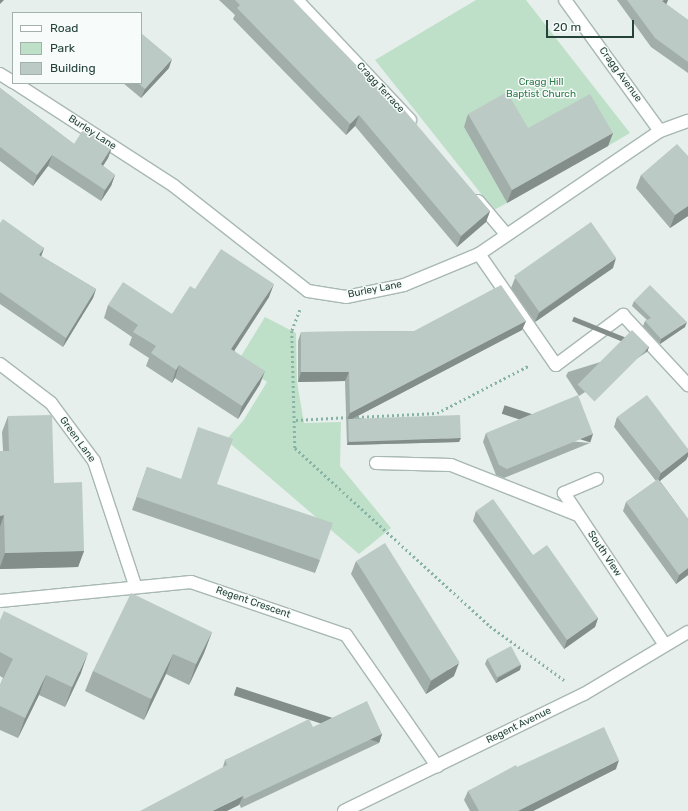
<!DOCTYPE html>
<html>
<head>
<meta charset="utf-8">
<style>
  body { margin:0 }
  #map { position:relative; width:688px; height:811px; overflow:hidden; background:#e6efeb; font-family:Rubik,sans-serif }
  div>[style] { position:absolute }
  .green>* { inset:0; background:#bfe0c8 }
  .path>* { height:2.5px; margin-top:-1.25px; transform-origin:0; background:repeating-linear-gradient(90deg,#86b3a5 0 2px,transparent 0 5px) }
  .roads { filter:drop-shadow(1px 0 #a8b8b2) drop-shadow(-1px 0 #a8b8b2) drop-shadow(0 1px #a8b8b2) drop-shadow(0 -1px #a8b8b2) }
  .lane>* { height:12px; margin:-6px; padding:0 6px; transform-origin:6px; border-radius:6px; background:#fff }
  .street>* { height:12px; margin:-6px; padding:0 6px; transform-origin:6px; border-radius:6px; background:#fff }
  .wall>* { inset:0; background:#a1aea9 }
  .shaded-wall>* { inset:0; background:#838d89; transform-origin:0 0 }
  .building>* { inset:0; background:#bbcac4; transform-origin:0 0 }
  span { translate:-50% -50%; white-space:nowrap; text-align:center; line-height:1.15; -webkit-text-stroke:3px #f7fbf9; paint-order:stroke }
  .street-label { font-size:10px; color:#24423a }
  .park-label { font-size:10px; color:#2d7a4b }
  .legend { position:absolute; left:12px; top:12px; width:130px; height:72px; box-sizing:border-box; background:#f7fbf9; border:1px solid #a3b1ad; margin:0; padding:5px 7px; list-style:none; font-size:12px; color:#24423a }
  .legend li { display:flex; align-items:center; gap:8px; height:20px }
  .legend b { width:20px; border:1px solid #a3b1ad }
  .scale { position:absolute; left:546px; top:20px; width:88px; height:18px; box-sizing:border-box; border:2px solid #24423a; border-top:0; padding-left:5px; font-size:12px; line-height:14px; white-space:nowrap; color:#24423a; -webkit-text-stroke:3px #f7fbf9; paint-order:stroke }
</style>
</head>
<body>
<div id="map">
  <div class="green">
    <div style="clip-path:polygon(476px 0,526px 0,630px 133px,608px 146px,524px 141px,464px 127px,507px 203px,494px 210px,375px 60px)"></div>
    <div style="clip-path:polygon(265px 317px,296px 333px,297px 382px,304px 423px,341px 422px,340px 466px,391px 528px,359px 554px,226px 440px,243px 421px,267px 382px,238px 361px)"></div>
  </div>
  <div class="path">
    <div style="left:300px;top:310px;width:22px;rotate:111deg"></div>
    <div style="left:292px;top:331px;width:117px;rotate:88.5deg"></div>
    <div style="left:295px;top:448px;width:264px;rotate:42.4deg"></div>
    <div style="left:490px;top:626px;width:92px;rotate:36.1deg"></div>
    <div style="left:357px;top:417px;width:80px;rotate:-2.9deg"></div>
    <div style="left:437px;top:413px;width:105px;rotate:-27.3deg"></div>
    <div style="left:296px;top:420px;width:54px;rotate:-3.2deg"></div>
  </div>
  <div class="roads">
    <div class="lane">
      <div style="left:479px;top:254px;width:135px;rotate:55.3deg"></div>
      <div style="left:556px;top:365px;width:84px;rotate:-36.7deg"></div>
      <div style="left:623px;top:315px;width:96px;rotate:47.1deg"></div>
      <div style="left:376px;top:463px;width:75px;rotate:1.5deg"></div>
      <div style="left:451px;top:465px;width:136px;rotate:21.5deg"></div>
    </div>
    <div class="street">
      <div style="left:297px;top:0;width:165px;rotate:46.7deg"></div>
      <div style="left:565px;top:0;width:162px;rotate:54.1deg"></div>
      <div style="left:0;top:74px;width:15px;rotate:32deg"></div>
      <div style="left:15px;top:83px;width:189px;rotate:32.9deg"></div>
      <div style="left:174px;top:186px;width:170px;rotate:38.1deg"></div>
      <div style="left:308px;top:291px;width:38px;rotate:9deg"></div>
      <div style="left:346px;top:297px;width:59px;rotate:-11.7deg"></div>
      <div style="left:404px;top:285px;width:81px;rotate:-22.5deg"></div>
      <div style="left:479px;top:254px;width:219px;rotate:-34.2deg"></div>
      <div style="left:660px;top:131px;width:30px;rotate:-20deg"></div>
      <div style="left:478px;top:201px;width:43px;rotate:49.7deg"></div>
      <div style="left:0;top:364px;width:64px;rotate:37.4deg"></div>
      <div style="left:51px;top:403px;width:72px;rotate:53.4deg"></div>
      <div style="left:94px;top:461px;width:131px;rotate:71.7deg"></div>
      <div style="left:597px;top:479px;width:36px;rotate:157deg"></div>
      <div style="left:564px;top:493px;width:182px;rotate:56.4deg"></div>
      <div style="left:0;top:601px;width:192px;rotate:-5.7deg"></div>
      <div style="left:191px;top:582px;width:164px;rotate:18.9deg"></div>
      <div style="left:346px;top:635px;width:160px;rotate:55.2deg"></div>
      <div style="left:344px;top:811px;width:267px;rotate:-26deg"></div>
      <div style="left:584px;top:694px;width:121px;rotate:-30.8deg"></div>
    </div>
  </div>
  <div class="wall">
    <div style="clip-path:polygon(219px 0,293px 0,490px 211px,486px 222px,457px 247px,355px 126px,346px 135px,233px 19px,235px 15px)"></div>
    <div style="clip-path:polygon(617px 0,668px 0,666px 4px,688px 20px,688px 73px,651px 47px)"></div>
    <div style="clip-path:polygon(169px 68px,141px 98px,123px 83px,141px 83px)"></div>
    <div style="clip-path:polygon(0 88px,74px 144px,112px 147px,108px 158px,103px 166px,115px 175px,111px 186px,101px 201px,48px 166px,33px 186px,0 161px)"></div>
    <div style="clip-path:polygon(468px 114px,528px 128px,613px 133px,608px 146px,507px 203px,464px 127px)"></div>
    <div style="clip-path:polygon(688px 156px,688px 216px,670px 228px,636px 188px,641px 175px)"></div>
    <div style="clip-path:polygon(0 223px,44px 248px,41px 256px,96px 289px,93px 298px,63px 347px,0 304px)"></div>
    <div style="clip-path:polygon(613px 268px,535px 322px,511px 288px,515px 278px)"></div>
    <div style="clip-path:polygon(195px 289px,269px 297px,234px 350px,260px 384px,238px 419px,175px 378px,172px 383px,146px 366px,149px 358px,129px 345px,132px 337px,104px 318px,108px 305px,172px 314px)"></div>
    <div style="clip-path:polygon(634px 301px,685px 327px,660px 344px,643px 326px,645px 321px,647px 320px,632px 306px)"></div>
    <div style="clip-path:polygon(526px 321px,522px 330px,356px 417px,459px 442px,347px 445px,345px 381px,298px 382px,298px 341px,301px 332px,414px 331px)"></div>
    <div style="clip-path:polygon(649px 347px,647px 352px,579px 396px,566px 376px,568px 372px)"></div>
    <div style="clip-path:polygon(8px 416px,54px 483px,84px 551px,78px 567px,0 569px,0 451px,3px 451px,2px 432px)"></div>
    <div style="clip-path:polygon(617px 417px,688px 449px,688px 456px,686px 460px,660px 481px,688px 519px,688px 575px,676px 584px,623px 511px,626px 502px,656px 481px,614px 427px)"></div>
    <div style="clip-path:polygon(486px 433px,590px 443px,504px 478px,496px 475px,483px 442px)"></div>
    <div style="clip-path:polygon(147px 467px,180px 479px,217px 484px,320px 560px,315px 573px,132px 510px)"></div>
    <div style="clip-path:polygon(476px 511px,533px 555px,598px 618px,595px 627px,564px 649px,473px 521px)"></div>
    <div style="clip-path:polygon(356px 561px,454px 676px,426px 694px,351px 574px)"></div>
    <div style="clip-path:polygon(0 620px,81px 673px,65px 707px,39px 695px,18px 738px,0 730px,0 685px,3px 678px,0 676px)"></div>
    <div style="clip-path:polygon(212px 632px,204px 653px,189px 685px,166px 674px,144px 720px,85px 691px,93px 671px)"></div>
    <div style="clip-path:polygon(487px 659px,521px 665px,520px 670px,496px 683px,485px 664px)"></div>
    <div style="clip-path:polygon(313px 727px,382px 734px,379px 743px,241px 808px,223px 767px,225px 760px)"></div>
    <div style="clip-path:polygon(517px 767px,616px 769px,533px 811px,470px 811px,464px 800px,468px 791px)"></div>
  </div>
  <div class="shaded-wall">
    <div style="clip-path:polygon(0 0,4px 0,0 4px)"></div>
    <div style="clip-path:polygon(664px 0,668px 0,666px 5px,662px 1px)"></div>
    <div style="clip-path:polygon(172px 59px,169px 68px,141px 98px,145px 89px)"></div>
    <div style="clip-path:polygon(359px 115px,355px 126px,346px 135px,350px 124px)"></div>
    <div style="clip-path:polygon(613px 133px,608px 146px,507px 203px,512px 190px)"></div>
    <div style="clip-path:polygon(112px 147px,108px 158px,97px 175px,101px 164px)"></div>
    <div style="clip-path:polygon(52px 155px,48px 166px,33px 186px,37px 175px)"></div>
    <div style="clip-path:polygon(115px 175px,111px 186px,101px 201px,105px 190px)"></div>
    <div style="clip-path:polygon(688px 206px,688px 216px,670px 228px,675px 215px)"></div>
    <div style="clip-path:polygon(490px 211px,486px 222px,457px 247px,461px 236px)"></div>
    <div style="clip-path:polygon(44px 248px,41px 257px,39px 255px)"></div>
    <div style="clip-path:polygon(616px 258px,613px 268px,535px 322px,539px 313px)"></div>
    <div style="clip-path:polygon(274px 284px,269px 297px,227px 362px,231px 349px)"></div>
    <div style="clip-path:polygon(96px 289px,93px 298px,63px 347px,66px 338px)"></div>
    <div style="clip-path:polygon(526px 321px,522px 330px,348px 421px,348px 417px,346px 422px,350px 413px)"></div>
    <div style="clip-path:polygon(687px 322px,685px 327px,660px 344px,661px 339px)"></div>
    <div style="left:649px;top:347px;width:5px;height:81px;rotate:112deg"></div>
    <div style="clip-path:polygon(179px 365px,175px 378px,172px 383px,176px 370px)"></div>
    <div style="clip-path:polygon(265px 371px,260px 384px,238px 419px,242px 406px)"></div>
    <div style="clip-path:polygon(301px 372px,349px 372px,345px 381px,298px 382px)"></div>
    <div style="left:593px;top:434px;width:9px;height:93px;rotate:108deg"></div>
    <div style="clip-path:polygon(461px 438px,459px 442px,347px 445px,349px 440px)"></div>
    <div style="clip-path:polygon(688px 452px,688px 456px,686px 460px,657px 483px,661px 473px)"></div>
    <div style="clip-path:polygon(4px 515px,0 527px,0 516px)"></div>
    <div style="clip-path:polygon(84px 551px,78px 567px,0 569px,0 567px,5px 553px)"></div>
    <div style="clip-path:polygon(688px 568px,688px 575px,676px 584px,679px 575px)"></div>
    <div style="clip-path:polygon(598px 618px,595px 627px,564px 649px,567px 640px)"></div>
    <div style="clip-path:polygon(212px 632px,204px 653px,189px 685px,196px 664px)"></div>
    <div style="clip-path:polygon(88px 653px,81px 673px,65px 707px,72px 687px)"></div>
    <div style="clip-path:polygon(173px 654px,166px 674px,144px 720px,151px 699px)"></div>
    <div style="clip-path:polygon(459px 663px,454px 676px,426px 694px,431px 681px)"></div>
    <div style="clip-path:polygon(521px 665px,520px 670px,496px 683px,498px 678px)"></div>
    <div style="clip-path:polygon(46px 675px,39px 695px,18px 738px,25px 718px)"></div>
    <div style="left:382px;top:734px;width:9px;height:153px;rotate:108deg"></div>
    <div style="clip-path:polygon(619px 760px,616px 769px,533px 811px,518px 811px)"></div>
    <div style="clip-path:polygon(243px 796px,239px 805px,227px 811px,212px 811px)"></div>
  </div>
  <div class="building">
    <div style="clip-path:polygon(235px 0,293px 0,398px 108px,401px 106px,406px 112px,490px 211px,461px 236px,359px 115px,350px 124px,237px 8px,240px 5px)"></div>
    <div style="clip-path:polygon(627px 0,664px 0,662px 1px,688px 20px,688px 62px,655px 38px)"></div>
    <div style="clip-path:polygon(141px 33px,172px 59px,145px 89px,138px 83px,141px 83px)"></div>
    <div style="clip-path:polygon(0 88px,74px 144px,84px 128px,112px 147px,101px 164px,115px 175px,105px 190px,52px 155px,37px 175px,0 147px)"></div>
    <div style="clip-path:polygon(507px 92px,528px 128px,590px 94px,613px 133px,512px 190px,468px 114px)"></div>
    <div style="clip-path:polygon(677px 144px,688px 156px,688px 206px,675px 215px,641px 175px)"></div>
    <div style="clip-path:polygon(3px 219px,44px 248px,39px 255px,96px 289px,66px 338px,0 292px,0 223px)"></div>
    <div style="left:591px;top:222px;width:44px;height:94px;rotate:55deg"></div>
    <div style="clip-path:polygon(221px 249px,274px 284px,231px 349px,265px 371px,242px 406px,179px 365px,176px 370px,151px 353px,156px 346px,133px 332px,138px 325px,108px 305px,123px 282px,172px 314px,190px 286px,195px 289px)"></div>
    <div style="clip-path:polygon(501px 285px,526px 321px,350px 413px,349px 372px,301px 372px,301px 332px,414px 331px)"></div>
    <div style="clip-path:polygon(650px 285px,687px 322px,661px 339px,645px 321px,651px 318px,634px 301px)"></div>
    <div style="left:632px;top:330px;width:24px;height:77px;rotate:45deg"></div>
    <div style="clip-path:polygon(578px 395px,593px 434px,507px 469px,499px 465px,486px 433px)"></div>
    <div style="clip-path:polygon(647px 395px,688px 449px,688px 452px,661px 473px,617px 417px)"></div>
    <div style="clip-path:polygon(52px 415px,54px 483px,82px 482px,84px 551px,5px 553px,4px 515px,0 516px,0 451px,9px 451px,8px 416px)"></div>
    <div style="left:460px;top:415px;width:23px;height:112px;rotate:88deg"></div>
    <div style="clip-path:polygon(198px 427px,233px 439px,217px 484px,333px 523px,320px 560px,137px 497px,147px 467px,181px 479px)"></div>
    <div style="clip-path:polygon(658px 479px,688px 519px,688px 568px,679px 575px,626px 502px)"></div>
    <div style="clip-path:polygon(493px 499px,533px 555px,547px 545px,598px 618px,567px 640px,476px 511px)"></div>
    <div style="left:385px;top:543px;width:141px;height:34px;rotate:58deg"></div>
    <div style="clip-path:polygon(131px 593px,212px 632px,196px 664px,173px 654px,151px 699px,93px 671px)"></div>
    <div style="clip-path:polygon(4px 611px,88px 653px,72px 687px,46px 675px,25px 718px,0 706px,0 685px,13px 659px,0 652px,0 620px)"></div>
    <div style="left:511px;top:646px;width:21px;height:27px;rotate:62deg"></div>
    <div style="clip-path:polygon(367px 701px,382px 734px,244px 799px,243px 796px,212px 811px,140px 811px,227px 765px,225px 760px,309px 719px,313px 727px)"></div>
    <div style="clip-path:polygon(604px 727px,619px 760px,518px 811px,479px 811px,468px 791px,516px 765px,517px 767px)"></div>
  </div>
  <div class="street-label">
    <span style="left:620px;top:75px;rotate:54deg">Cragg Avenue</span>
    <span style="left:380px;top:88px;rotate:47deg">Cragg Terrace</span>
    <span style="left:92px;top:133px;rotate:33deg">Burley Lane</span>
    <span style="left:375px;top:290px;rotate:-11deg">Burley Lane</span>
    <span style="left:77px;top:440px;rotate:54deg">Green Lane</span>
    <span style="left:604px;top:554px;rotate:56deg">South View</span>
    <span style="left:253px;top:603px;rotate:19deg">Regent Crescent</span>
    <span style="left:519px;top:726px;rotate:-26deg">Regent Avenue</span>
  </div>
  <div class="park-label">
    <span style="left:541px;top:88px">Cragg Hill<br>Baptist Church</span>
  </div>
  <ul class="legend">
  <li><b style="height:5px;background:#fff"></b>Road</li>
  <li><b style="height:11px;background:#bfe0c8"></b>Park</li>
  <li><b style="height:11px;background:#bbcac4"></b>Building</li>
  </ul>
  <div class="scale">20 m</div>
</div>
</body>
</html>
